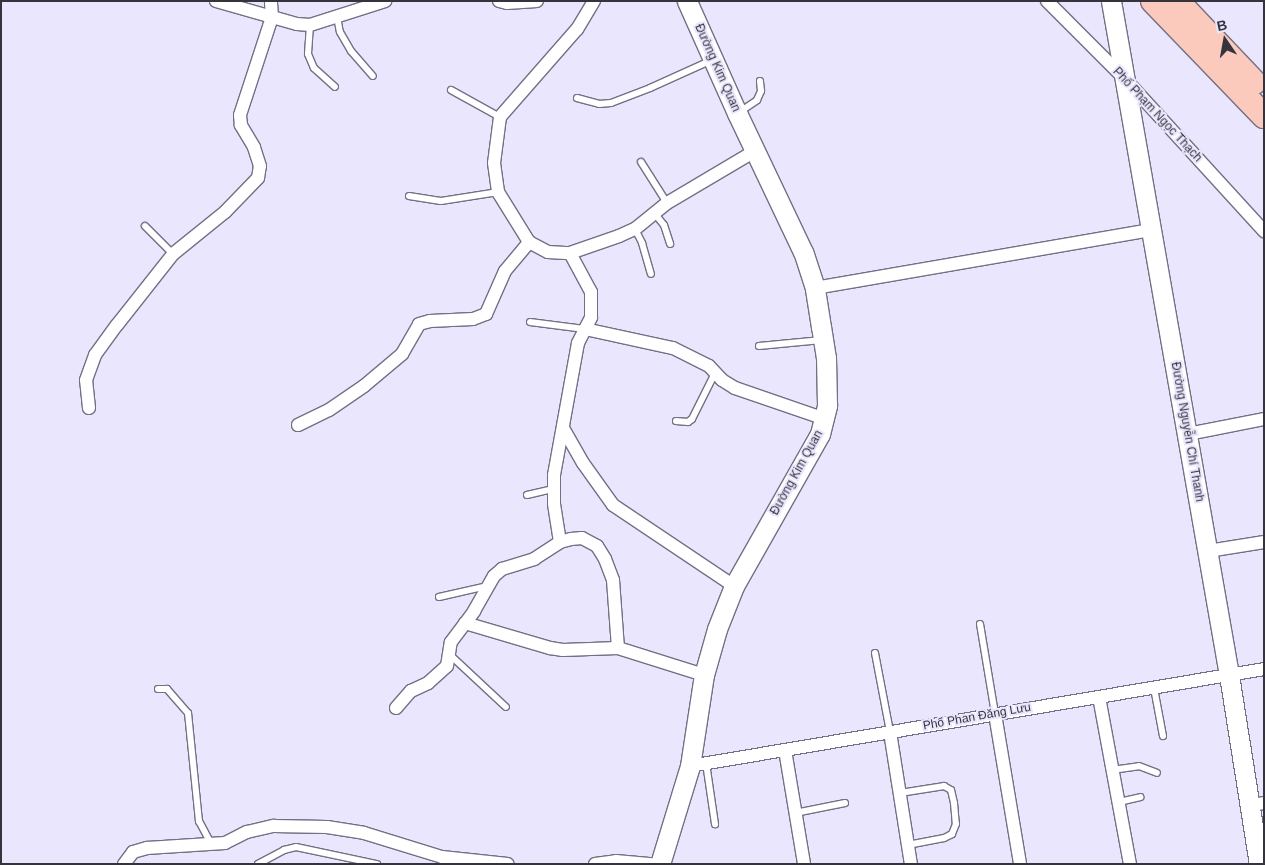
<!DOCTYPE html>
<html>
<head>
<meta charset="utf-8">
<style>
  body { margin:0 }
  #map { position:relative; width:1265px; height:865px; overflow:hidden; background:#e9e6fd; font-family:Arial,sans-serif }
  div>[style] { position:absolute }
  .roads { filter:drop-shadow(1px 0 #737084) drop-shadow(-1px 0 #737084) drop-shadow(0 1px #737084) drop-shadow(0 -1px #737084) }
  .lane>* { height:6px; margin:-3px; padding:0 3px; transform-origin:3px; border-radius:3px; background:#fff }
  .street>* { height:12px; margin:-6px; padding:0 6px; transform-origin:6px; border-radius:6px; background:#fff }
  .secondary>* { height:19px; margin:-9.5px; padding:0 9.5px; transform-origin:9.5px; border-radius:9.5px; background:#fff }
  .highway>* { height:24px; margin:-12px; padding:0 12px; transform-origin:12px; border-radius:12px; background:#fccabc }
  span { translate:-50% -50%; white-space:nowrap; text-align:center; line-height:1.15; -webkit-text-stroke:4px #e9e6fd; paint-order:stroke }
  .street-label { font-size:12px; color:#35343d }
  .frame { position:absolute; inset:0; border:2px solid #35343d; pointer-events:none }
  .north { position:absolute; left:1200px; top:15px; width:50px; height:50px; -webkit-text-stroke:4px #e9e6fd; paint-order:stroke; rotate:348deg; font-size:14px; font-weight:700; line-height:20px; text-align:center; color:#35343d }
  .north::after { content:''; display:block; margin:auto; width:18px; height:22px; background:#35343d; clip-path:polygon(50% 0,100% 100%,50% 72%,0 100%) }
</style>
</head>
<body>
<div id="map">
  <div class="roads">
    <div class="lane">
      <div style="left:337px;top:17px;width:15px;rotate:79deg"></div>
      <div style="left:340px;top:32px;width:22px;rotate:60deg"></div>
      <div style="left:351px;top:51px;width:33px;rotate:49deg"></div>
      <div style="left:310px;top:25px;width:29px;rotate:94deg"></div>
      <div style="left:308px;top:54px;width:15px;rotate:67deg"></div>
      <div style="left:314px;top:68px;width:28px;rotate:42deg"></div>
      <div style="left:451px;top:90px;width:56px;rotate:28.9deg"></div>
      <div style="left:577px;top:98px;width:23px;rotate:15deg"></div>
      <div style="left:599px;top:104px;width:12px;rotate:-5deg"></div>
      <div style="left:611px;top:103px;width:42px;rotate:-21deg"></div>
      <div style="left:650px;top:88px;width:68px;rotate:-24.3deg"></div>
      <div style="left:738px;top:113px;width:23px;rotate:-34deg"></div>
      <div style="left:757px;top:100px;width:10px;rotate:-66deg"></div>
      <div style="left:761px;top:91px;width:10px;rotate:-96deg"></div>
      <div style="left:641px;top:162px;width:49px;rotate:57.6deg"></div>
      <div style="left:409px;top:196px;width:32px;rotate:9deg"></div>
      <div style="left:441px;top:201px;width:58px;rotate:-9deg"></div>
      <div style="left:655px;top:214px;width:14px;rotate:51deg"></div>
      <div style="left:664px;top:225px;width:20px;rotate:72deg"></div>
      <div style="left:145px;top:226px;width:40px;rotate:45deg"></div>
      <div style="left:635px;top:229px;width:16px;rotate:63deg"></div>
      <div style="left:642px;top:243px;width:32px;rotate:74deg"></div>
      <div style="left:530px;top:322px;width:55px;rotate:7.3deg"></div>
      <div style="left:759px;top:346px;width:63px;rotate:-5.4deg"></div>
      <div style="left:676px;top:421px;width:12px;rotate:5deg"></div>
      <div style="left:688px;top:422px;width:5px;rotate:-37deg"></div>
      <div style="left:692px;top:419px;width:51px;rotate:-63.4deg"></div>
      <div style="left:527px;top:495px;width:27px;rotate:-13deg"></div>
      <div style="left:439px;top:597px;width:49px;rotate:-12.9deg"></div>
      <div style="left:980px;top:624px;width:91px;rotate:80.5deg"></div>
      <div style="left:448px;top:653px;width:79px;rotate:43deg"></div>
      <div style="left:875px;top:653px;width:80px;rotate:79.2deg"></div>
      <div style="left:1154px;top:688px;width:49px;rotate:79.4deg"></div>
      <div style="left:158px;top:689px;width:9px"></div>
      <div style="left:167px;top:689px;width:32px;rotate:49deg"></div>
      <div style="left:188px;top:713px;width:109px;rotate:84.2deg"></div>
      <div style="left:199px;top:821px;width:26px;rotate:62deg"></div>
      <div style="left:706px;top:763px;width:62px;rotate:81.6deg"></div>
      <div style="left:1112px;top:770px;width:27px;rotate:-8deg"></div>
      <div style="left:1139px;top:766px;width:19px;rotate:21deg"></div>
      <div style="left:900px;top:793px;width:45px;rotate:-9deg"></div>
      <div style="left:944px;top:786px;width:8px;rotate:30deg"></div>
      <div style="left:951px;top:790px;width:13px;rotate:77deg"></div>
      <div style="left:954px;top:803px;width:21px;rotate:85deg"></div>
      <div style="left:956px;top:824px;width:11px;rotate:112deg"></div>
      <div style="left:952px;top:834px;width:9px;rotate:153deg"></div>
      <div style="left:944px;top:838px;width:37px;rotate:169deg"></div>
      <div style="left:1119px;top:802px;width:22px;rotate:-13deg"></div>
      <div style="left:795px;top:813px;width:51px;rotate:-11.3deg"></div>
      <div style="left:258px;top:864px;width:30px;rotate:-28deg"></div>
      <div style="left:284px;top:850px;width:12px;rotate:-14deg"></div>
      <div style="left:296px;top:847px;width:83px;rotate:11.9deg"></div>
    </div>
    <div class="street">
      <div style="left:216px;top:1px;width:84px;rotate:15.9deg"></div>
      <div style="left:297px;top:24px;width:13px;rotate:4deg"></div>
      <div style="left:310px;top:25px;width:79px;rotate:-17.7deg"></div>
      <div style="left:499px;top:1px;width:8px;rotate:14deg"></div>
      <div style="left:507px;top:3px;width:30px;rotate:-4deg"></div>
      <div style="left:594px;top:1px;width:33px;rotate:121deg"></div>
      <div style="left:577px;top:29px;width:117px;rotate:131.2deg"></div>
      <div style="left:500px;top:117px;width:46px;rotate:97.4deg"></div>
      <div style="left:494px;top:163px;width:29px;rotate:82deg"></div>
      <div style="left:498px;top:192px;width:59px;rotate:58.2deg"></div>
      <div style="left:529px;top:242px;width:21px;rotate:28deg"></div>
      <div style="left:548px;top:252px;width:22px;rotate:3deg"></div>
      <div style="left:570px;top:253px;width:52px;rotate:-19.1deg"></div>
      <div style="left:619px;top:236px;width:17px;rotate:-24deg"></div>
      <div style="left:635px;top:229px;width:41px;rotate:-39.1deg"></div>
      <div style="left:667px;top:203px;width:102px;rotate:-30.6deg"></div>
      <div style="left:1047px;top:1px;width:112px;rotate:45deg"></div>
      <div style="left:1126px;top:80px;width:205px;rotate:47.6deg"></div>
      <div style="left:815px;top:288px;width:342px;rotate:-9.8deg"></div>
      <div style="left:585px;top:329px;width:90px;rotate:12.2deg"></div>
      <div style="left:673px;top:348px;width:40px;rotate:26.6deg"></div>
      <div style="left:709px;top:366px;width:19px;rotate:47deg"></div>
      <div style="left:722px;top:380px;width:15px;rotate:32deg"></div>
      <div style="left:735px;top:388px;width:95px;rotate:19deg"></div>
      <div style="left:89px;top:408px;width:28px;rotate:-96deg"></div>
      <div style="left:86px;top:380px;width:27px;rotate:-70deg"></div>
      <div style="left:95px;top:355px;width:37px;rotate:-54deg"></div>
      <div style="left:117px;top:325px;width:90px;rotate:-51.7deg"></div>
      <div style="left:173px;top:254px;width:67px;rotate:-38.9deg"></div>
      <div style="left:225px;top:212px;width:47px;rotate:-45.9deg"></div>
      <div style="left:258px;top:178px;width:12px;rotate:-81deg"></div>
      <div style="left:260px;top:166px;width:20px;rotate:-108deg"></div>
      <div style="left:254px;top:147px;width:26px;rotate:-121deg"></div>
      <div style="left:241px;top:125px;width:10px;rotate:-96deg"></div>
      <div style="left:240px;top:115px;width:103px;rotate:-71.9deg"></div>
      <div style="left:272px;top:17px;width:16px;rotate:-94deg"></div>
      <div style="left:298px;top:425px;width:34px;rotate:-26deg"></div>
      <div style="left:329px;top:410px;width:42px;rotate:-34.4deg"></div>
      <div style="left:364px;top:386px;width:50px;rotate:-40.1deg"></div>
      <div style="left:402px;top:354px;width:34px;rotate:-60deg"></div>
      <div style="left:419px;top:324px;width:11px;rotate:-15deg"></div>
      <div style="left:430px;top:321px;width:43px;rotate:-2.7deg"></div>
      <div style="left:473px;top:319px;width:14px;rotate:-21deg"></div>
      <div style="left:486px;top:314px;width:47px;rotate:-66.2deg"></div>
      <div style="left:505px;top:271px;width:38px;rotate:-50deg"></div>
      <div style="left:563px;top:428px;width:40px;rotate:60.3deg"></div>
      <div style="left:583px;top:463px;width:52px;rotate:54.5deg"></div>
      <div style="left:613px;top:505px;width:146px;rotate:33.8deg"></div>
      <div style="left:1188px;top:434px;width:77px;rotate:-11.2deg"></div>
      <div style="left:560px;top:542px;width:39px;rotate:-99deg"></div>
      <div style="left:554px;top:503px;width:28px;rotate:-90deg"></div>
      <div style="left:554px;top:475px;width:134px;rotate:-79.7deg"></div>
      <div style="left:578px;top:343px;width:29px;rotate:-63deg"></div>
      <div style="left:591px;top:317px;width:25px;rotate:-90deg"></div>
      <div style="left:591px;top:292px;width:44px;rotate:-118.3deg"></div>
      <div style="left:1208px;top:551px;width:57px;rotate:-9.1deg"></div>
      <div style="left:465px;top:623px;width:89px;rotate:16.4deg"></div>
      <div style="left:550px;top:648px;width:13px;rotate:9deg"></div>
      <div style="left:563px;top:650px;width:55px;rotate:-2.1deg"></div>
      <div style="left:618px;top:648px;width:90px;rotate:17.4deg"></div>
      <div style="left:1099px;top:697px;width:170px;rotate:79.5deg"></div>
      <div style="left:396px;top:708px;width:23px;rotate:-49deg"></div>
      <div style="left:411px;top:691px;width:19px;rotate:-25deg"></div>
      <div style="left:428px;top:683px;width:25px;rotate:-42deg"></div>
      <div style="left:447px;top:666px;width:24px;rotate:-81deg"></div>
      <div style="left:451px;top:642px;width:39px;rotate:-53deg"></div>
      <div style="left:474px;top:611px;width:40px;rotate:-60.3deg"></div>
      <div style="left:494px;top:576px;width:11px;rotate:-41deg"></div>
      <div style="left:502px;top:569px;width:34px;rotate:-17deg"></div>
      <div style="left:534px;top:559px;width:31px;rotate:-33deg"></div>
      <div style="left:560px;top:542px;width:11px;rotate:-15deg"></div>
      <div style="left:571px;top:539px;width:11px;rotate:-5deg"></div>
      <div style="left:582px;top:538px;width:17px;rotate:28deg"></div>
      <div style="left:597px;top:546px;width:15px;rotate:58deg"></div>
      <div style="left:605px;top:559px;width:22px;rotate:69deg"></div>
      <div style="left:613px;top:580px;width:68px;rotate:85.8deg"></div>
      <div style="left:995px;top:714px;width:152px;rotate:80.5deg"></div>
      <div style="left:890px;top:732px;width:134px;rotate:81deg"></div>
      <div style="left:785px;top:750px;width:116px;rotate:80.5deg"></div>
      <div style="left:690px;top:766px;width:582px;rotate:-9.59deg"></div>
      <div style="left:1250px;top:805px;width:14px;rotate:-8deg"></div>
      <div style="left:124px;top:864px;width:15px;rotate:-53deg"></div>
      <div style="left:133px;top:852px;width:15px;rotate:-16deg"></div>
      <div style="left:147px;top:848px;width:78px;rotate:-3.7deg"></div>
      <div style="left:225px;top:843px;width:25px;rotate:-27deg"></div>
      <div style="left:247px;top:832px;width:28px;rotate:-13deg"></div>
      <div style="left:274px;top:826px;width:53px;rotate:1.1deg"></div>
      <div style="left:327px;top:827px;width:37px;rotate:9deg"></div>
      <div style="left:364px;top:833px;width:82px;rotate:17.1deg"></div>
      <div style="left:442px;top:857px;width:66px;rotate:6.1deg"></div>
      <div style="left:595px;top:864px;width:21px;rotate:-8deg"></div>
      <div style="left:616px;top:861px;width:36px;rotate:5deg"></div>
    </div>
    <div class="secondary">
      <div style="left:1111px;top:1px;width:684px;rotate:80.07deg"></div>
      <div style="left:1229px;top:675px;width:191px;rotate:81deg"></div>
      <div style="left:660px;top:864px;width:102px;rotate:-73deg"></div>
      <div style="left:690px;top:766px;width:92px;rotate:-81.3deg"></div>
      <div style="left:704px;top:675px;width:48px;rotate:-74.2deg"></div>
      <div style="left:717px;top:629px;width:46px;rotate:-68.4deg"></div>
      <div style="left:734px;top:586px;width:175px;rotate:-60.5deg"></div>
      <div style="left:820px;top:434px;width:30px;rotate:-76deg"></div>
      <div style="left:827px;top:405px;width:47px;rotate:-91.2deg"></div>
      <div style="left:826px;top:358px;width:31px;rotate:-99deg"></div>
      <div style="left:821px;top:327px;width:39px;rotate:-99deg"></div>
      <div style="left:815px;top:288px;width:38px;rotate:-108deg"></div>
      <div style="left:803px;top:252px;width:154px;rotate:-115.4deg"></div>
      <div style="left:737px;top:113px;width:123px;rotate:-114.1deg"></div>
    </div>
    <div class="highway">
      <div style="left:1153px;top:1px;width:160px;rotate:46deg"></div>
      <div style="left:1177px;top:1px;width:112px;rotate:46.5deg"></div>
    </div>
  </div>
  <div class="street-label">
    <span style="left:717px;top:68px;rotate:66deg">Đường Kim Quan</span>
    <span style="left:1157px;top:115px;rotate:47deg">Phố Phạm Ngọc Thạch</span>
    <span style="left:1187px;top:432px;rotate:80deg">Đường Nguyễn Chí Thanh</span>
    <span style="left:797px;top:473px;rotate:-61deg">Đường Kim Quan</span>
    <span style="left:977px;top:717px;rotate:-10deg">Phố Phan Đăng Lưu</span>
  </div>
  <div class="frame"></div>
  <div class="north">B</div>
</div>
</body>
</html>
